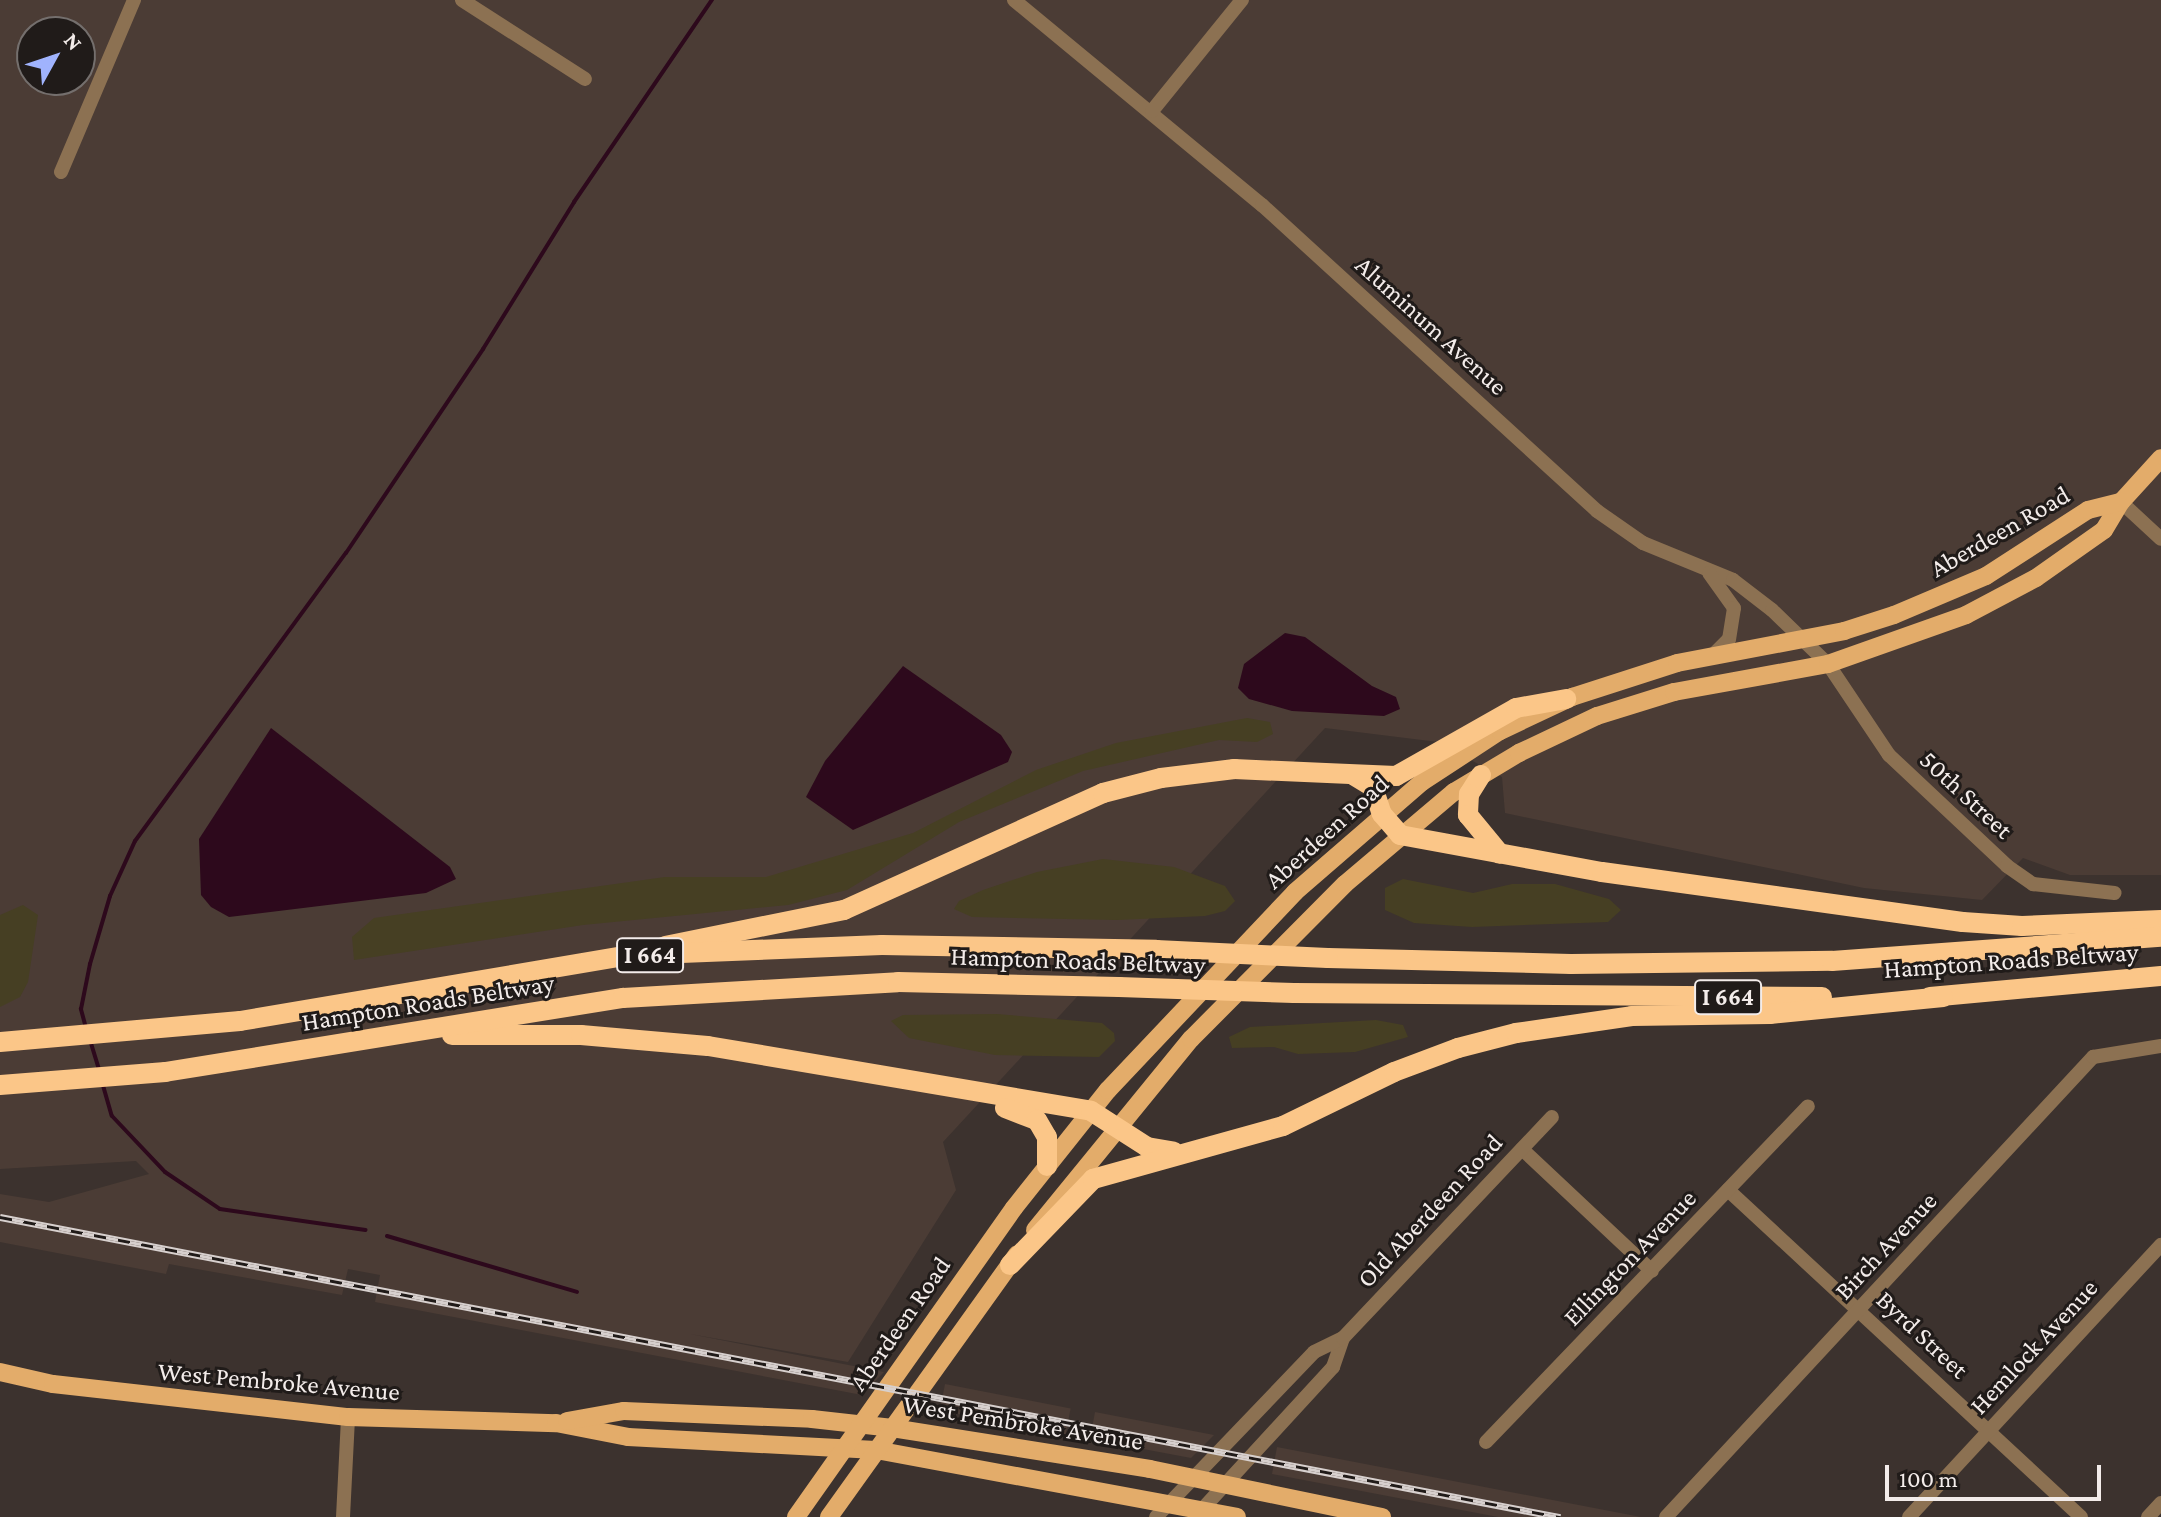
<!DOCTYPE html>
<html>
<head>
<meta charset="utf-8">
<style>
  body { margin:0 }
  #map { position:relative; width:2161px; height:1517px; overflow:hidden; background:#3c322e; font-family:"Crimson Pro",serif }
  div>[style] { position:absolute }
  .built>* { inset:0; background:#4b3c35; transform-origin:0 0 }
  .green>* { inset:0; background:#463f23 }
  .water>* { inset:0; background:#2d091c }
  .stream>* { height:4px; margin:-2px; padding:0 2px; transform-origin:2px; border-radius:2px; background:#2d091c }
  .minor>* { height:14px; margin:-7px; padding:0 7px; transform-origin:7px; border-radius:7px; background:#8c7152 }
  .major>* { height:18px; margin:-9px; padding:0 9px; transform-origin:9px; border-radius:9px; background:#e3ac6a }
  .highway>* { height:20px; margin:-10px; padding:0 10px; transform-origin:10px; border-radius:10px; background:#fbc688 }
  .rail>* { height:7px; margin-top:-3.5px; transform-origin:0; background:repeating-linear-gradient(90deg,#201b19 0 12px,#d7d0ce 0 24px); box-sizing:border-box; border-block:2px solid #d7d0ce }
  .highway-bridge>* { height:20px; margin:-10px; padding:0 10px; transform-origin:10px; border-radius:10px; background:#fbc688 }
  span { translate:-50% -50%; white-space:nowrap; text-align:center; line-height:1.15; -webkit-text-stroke:6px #201b19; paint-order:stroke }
  .shield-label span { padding:2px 6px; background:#201b19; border:2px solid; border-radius:6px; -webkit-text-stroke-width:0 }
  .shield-label { font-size:24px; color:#f3ecea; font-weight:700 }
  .street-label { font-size:26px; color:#f3ecea }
  .north { position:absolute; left:16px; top:16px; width:80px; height:80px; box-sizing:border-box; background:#201b19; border:2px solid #746f6d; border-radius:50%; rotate:50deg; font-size:22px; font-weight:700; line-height:32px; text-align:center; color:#f3ecea }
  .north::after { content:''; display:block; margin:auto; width:28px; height:36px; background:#a0b3fd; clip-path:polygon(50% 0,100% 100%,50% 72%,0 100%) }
  .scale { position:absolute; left:1885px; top:1465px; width:216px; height:36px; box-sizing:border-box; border:4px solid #f3ecea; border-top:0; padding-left:10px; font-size:24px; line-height:28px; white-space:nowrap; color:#f3ecea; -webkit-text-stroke:6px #201b19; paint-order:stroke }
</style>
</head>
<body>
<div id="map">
  <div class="built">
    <div style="clip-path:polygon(evenodd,0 0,2161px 0,2161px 875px,2070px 875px,2023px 858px,1982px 900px,1864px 888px,1505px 813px,1502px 777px,1438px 742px,1325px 728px,943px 1142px,956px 1190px,848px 1362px,690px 1334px,884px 1372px,862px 1395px,375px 1302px,380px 1275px,348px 1269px,342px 1295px,169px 1264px,166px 1274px,0 1242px,0 1194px,49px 1202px,149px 1174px,136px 1161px,0 1169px,0 0,32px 32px,80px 32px,80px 80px,32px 80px,32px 32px)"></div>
    <div style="left:945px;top:1384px;width:128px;height:27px;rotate:11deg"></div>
    <div style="clip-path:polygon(1095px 1412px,1214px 1435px,1191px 1458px,1090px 1439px)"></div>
    <div style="clip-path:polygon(1277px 1447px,1641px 1517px,1498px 1517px,1272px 1474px)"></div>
  </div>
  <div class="green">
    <div style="clip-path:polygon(1247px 718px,1270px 722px,1273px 734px,1257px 742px,1219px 740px,1083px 771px,959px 822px,847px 890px,788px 905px,583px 925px,354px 960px,352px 937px,374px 918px,665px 877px,766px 877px,913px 833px,1036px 770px,1116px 743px)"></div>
    <div style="clip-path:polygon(1103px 859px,1174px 867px,1225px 886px,1235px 901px,1225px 911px,1205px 916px,1117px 920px,972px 917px,954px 909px,959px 901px,983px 890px,1037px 872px)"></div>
    <div style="clip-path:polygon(1403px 879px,1473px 893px,1512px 884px,1555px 884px,1609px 899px,1621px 910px,1608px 922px,1472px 927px,1414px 923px,1385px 910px,1385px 888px)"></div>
    <div style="clip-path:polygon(23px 905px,38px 915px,28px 982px,20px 997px,0 1007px,0 915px)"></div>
    <div style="clip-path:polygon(997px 1014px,1102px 1023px,1114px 1033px,1115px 1041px,1099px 1057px,995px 1055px,909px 1038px,891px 1021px,903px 1015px)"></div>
    <div style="clip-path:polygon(1376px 1020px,1403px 1025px,1408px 1037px,1355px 1052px,1298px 1054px,1274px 1047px,1232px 1048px,1229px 1037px,1250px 1027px)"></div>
  </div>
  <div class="water">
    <div style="clip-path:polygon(1285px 633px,1305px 637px,1372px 686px,1396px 697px,1400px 709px,1384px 716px,1292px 711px,1249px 699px,1238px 688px,1244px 664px)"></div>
    <div style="clip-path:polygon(903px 666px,1001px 735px,1012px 752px,1008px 762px,853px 830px,806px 797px,825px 761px)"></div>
    <div style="clip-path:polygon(271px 728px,450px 867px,456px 879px,426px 893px,229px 917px,211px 907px,201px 895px,199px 839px)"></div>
  </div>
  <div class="stream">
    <div style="left:86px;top:1028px;width:20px;rotate:-105deg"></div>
    <div style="left:81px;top:1009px;width:46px;rotate:-78.7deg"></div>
    <div style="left:90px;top:964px;width:71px;rotate:-73.6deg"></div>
    <div style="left:110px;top:896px;width:60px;rotate:-65.6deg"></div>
    <div style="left:135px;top:841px;width:357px;rotate:-53.8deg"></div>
    <div style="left:346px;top:553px;width:246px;rotate:-56.1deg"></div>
    <div style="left:483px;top:349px;width:173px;rotate:-58.2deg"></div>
    <div style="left:574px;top:202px;width:245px;rotate:-55.7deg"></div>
    <div style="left:90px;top:1040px;width:31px;rotate:73deg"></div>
    <div style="left:102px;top:1082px;width:35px;rotate:74deg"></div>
    <div style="left:112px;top:1116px;width:77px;rotate:46.6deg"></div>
    <div style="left:165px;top:1172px;width:66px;rotate:33.9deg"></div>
    <div style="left:220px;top:1209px;width:147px;rotate:8.2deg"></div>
    <div style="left:387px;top:1236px;width:198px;rotate:16.4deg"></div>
  </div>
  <div class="minor">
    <div style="left:462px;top:0;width:146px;rotate:32.7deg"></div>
    <div style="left:1014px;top:0;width:322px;rotate:39.6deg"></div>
    <div style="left:1262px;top:205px;width:454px;rotate:42.4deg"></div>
    <div style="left:1597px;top:511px;width:56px;rotate:34.8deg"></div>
    <div style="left:1643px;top:543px;width:97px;rotate:22.3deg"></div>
    <div style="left:1733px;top:580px;width:49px;rotate:37.6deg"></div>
    <div style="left:1772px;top:610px;width:78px;rotate:44deg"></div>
    <div style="left:1828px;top:664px;width:110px;rotate:56.2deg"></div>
    <div style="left:1889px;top:755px;width:162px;rotate:43.2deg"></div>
    <div style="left:2007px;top:866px;width:32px;rotate:35deg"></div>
    <div style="left:2033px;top:884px;width:82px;rotate:6.3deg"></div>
    <div style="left:1152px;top:111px;width:143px;rotate:-51deg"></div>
    <div style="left:61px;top:172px;width:187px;rotate:-67deg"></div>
    <div style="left:2121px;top:502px;width:54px;rotate:42.8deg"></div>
    <div style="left:1709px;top:573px;width:43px;rotate:54.5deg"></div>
    <div style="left:1734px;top:608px;width:31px;rotate:99deg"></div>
    <div style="left:1729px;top:639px;width:23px;rotate:135deg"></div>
    <div style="left:1522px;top:1149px;width:178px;rotate:43.2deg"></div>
    <div style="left:1728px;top:1190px;width:481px;rotate:42.8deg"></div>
    <div style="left:1486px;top:1442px;width:465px;rotate:-46.2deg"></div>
    <div style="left:1197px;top:1515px;width:201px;rotate:-47.4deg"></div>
    <div style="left:1333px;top:1367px;width:31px;rotate:-71deg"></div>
    <div style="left:343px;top:1517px;width:100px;rotate:-87.1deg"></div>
    <div style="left:1156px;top:1517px;width:228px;rotate:-46.2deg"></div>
    <div style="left:1314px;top:1352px;width:32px;rotate:-26deg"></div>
    <div style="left:1343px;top:1338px;width:304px;rotate:-46.6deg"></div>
    <div style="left:1666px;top:1517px;width:628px;rotate:-47.13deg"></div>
    <div style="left:2093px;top:1057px;width:69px;rotate:-9.2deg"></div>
    <div style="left:1909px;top:1517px;width:371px;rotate:-47.2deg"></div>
    <div style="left:2148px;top:1517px;width:19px;rotate:-47deg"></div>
  </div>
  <div class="major">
    <div style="left:1035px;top:1230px;width:247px;rotate:-50.8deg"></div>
    <div style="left:1191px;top:1039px;width:218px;rotate:-45.2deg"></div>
    <div style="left:1345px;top:884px;width:143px;rotate:-40.2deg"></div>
    <div style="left:1454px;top:792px;width:76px;rotate:-31deg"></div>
    <div style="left:1519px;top:753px;width:86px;rotate:-25.4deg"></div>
    <div style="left:1597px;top:716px;width:81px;rotate:-17.3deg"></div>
    <div style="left:1674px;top:692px;width:157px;rotate:-10.3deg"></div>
    <div style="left:1828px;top:664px;width:146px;rotate:-19.5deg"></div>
    <div style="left:1966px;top:615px;width:79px;rotate:-27.9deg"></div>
    <div style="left:2036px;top:578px;width:83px;rotate:-35.2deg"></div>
    <div style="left:2104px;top:530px;width:33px;rotate:-59deg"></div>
    <div style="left:2121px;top:502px;width:59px;rotate:-47.7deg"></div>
    <div style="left:0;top:1372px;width:54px;rotate:12.8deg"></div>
    <div style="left:53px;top:1384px;width:297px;rotate:6.4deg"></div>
    <div style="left:348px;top:1417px;width:208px;rotate:1.7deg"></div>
    <div style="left:556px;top:1423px;width:73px;rotate:11deg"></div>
    <div style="left:628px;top:1437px;width:248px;rotate:3deg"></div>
    <div style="left:876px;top:1450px;width:367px;rotate:10.5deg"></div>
    <div style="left:567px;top:1421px;width:58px;rotate:-10deg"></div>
    <div style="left:624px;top:1411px;width:188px;rotate:2.4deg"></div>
    <div style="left:812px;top:1419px;width:81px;rotate:6.4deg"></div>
    <div style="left:892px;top:1428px;width:261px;rotate:9deg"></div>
    <div style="left:1150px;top:1469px;width:237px;rotate:11.7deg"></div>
    <div style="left:796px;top:1517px;width:378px;rotate:-54.8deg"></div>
    <div style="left:1014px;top:1208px;width:151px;rotate:-51.5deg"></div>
    <div style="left:1108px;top:1090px;width:272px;rotate:-46.6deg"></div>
    <div style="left:1295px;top:892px;width:168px;rotate:-40.9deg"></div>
    <div style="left:1422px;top:782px;width:93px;rotate:-33.2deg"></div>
    <div style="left:1500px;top:731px;width:80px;rotate:-25.3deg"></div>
    <div style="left:1572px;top:697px;width:110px;rotate:-17.9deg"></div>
    <div style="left:1677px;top:663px;width:170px;rotate:-10.8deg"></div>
    <div style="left:1844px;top:631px;width:52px;rotate:-17.7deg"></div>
    <div style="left:1894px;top:615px;width:100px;rotate:-23deg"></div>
    <div style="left:1986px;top:576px;width:121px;rotate:-32.9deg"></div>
    <div style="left:2088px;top:510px;width:34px;rotate:-14deg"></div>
    <div style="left:829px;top:1517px;width:323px;rotate:-54.4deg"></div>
  </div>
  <div class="highway">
    <div style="left:1353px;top:775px;width:23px;rotate:31deg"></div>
    <div style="left:1373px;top:787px;width:28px;rotate:72deg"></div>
    <div style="left:1382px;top:814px;width:28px;rotate:49deg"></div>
    <div style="left:1400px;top:835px;width:205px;rotate:10.4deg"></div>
    <div style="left:1602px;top:872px;width:364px;rotate:7.9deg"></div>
    <div style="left:1963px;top:922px;width:59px;rotate:3.9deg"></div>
    <div style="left:2022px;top:926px;width:139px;rotate:-2.5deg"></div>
    <div style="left:1481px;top:775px;width:22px;rotate:122deg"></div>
    <div style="left:1469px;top:794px;width:21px;rotate:93deg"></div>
    <div style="left:1468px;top:815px;width:50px;rotate:50.6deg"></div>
    <div style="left:665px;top:946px;width:183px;rotate:-11.4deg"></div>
    <div style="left:844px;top:910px;width:284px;rotate:-24.3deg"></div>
    <div style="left:1103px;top:793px;width:60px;rotate:-14.5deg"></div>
    <div style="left:1161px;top:778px;width:74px;rotate:-7deg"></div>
    <div style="left:1234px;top:769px;width:162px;rotate:2.5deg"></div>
    <div style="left:1396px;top:776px;width:138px;rotate:-29.5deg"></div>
    <div style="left:1516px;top:708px;width:51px;rotate:-10.2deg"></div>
    <div style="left:1328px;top:958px;width:243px;rotate:1.4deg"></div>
    <div style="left:1571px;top:964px;width:261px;rotate:-0.7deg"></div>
    <div style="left:1832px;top:961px;width:330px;rotate:-4.2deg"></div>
    <div style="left:1294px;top:993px;width:528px;rotate:0.43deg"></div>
    <div style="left:1930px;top:997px;width:232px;rotate:-5.2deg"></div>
    <div style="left:452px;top:1035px;width:129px"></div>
    <div style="left:581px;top:1035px;width:127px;rotate:5deg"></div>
    <div style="left:708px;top:1046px;width:388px;rotate:9.6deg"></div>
    <div style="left:1091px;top:1111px;width:67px;rotate:32.7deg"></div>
    <div style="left:1147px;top:1147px;width:27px;rotate:10deg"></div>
    <div style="left:0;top:1042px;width:241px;rotate:-5deg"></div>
    <div style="left:240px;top:1021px;width:396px;rotate:-9.6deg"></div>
    <div style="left:630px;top:955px;width:252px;rotate:-2.3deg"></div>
    <div style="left:882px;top:945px;width:274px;rotate:1deg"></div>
    <div style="left:0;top:1085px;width:166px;rotate:-4.5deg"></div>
    <div style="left:165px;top:1072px;width:464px;rotate:-9.2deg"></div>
    <div style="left:623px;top:998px;width:275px;rotate:-3.3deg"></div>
    <div style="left:898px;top:982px;width:221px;rotate:1.3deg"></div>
    <div style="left:1005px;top:1108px;width:34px;rotate:21deg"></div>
    <div style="left:1037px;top:1120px;width:20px;rotate:60deg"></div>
    <div style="left:1047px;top:1137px;width:29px;rotate:90deg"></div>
    <div style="left:1010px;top:1265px;width:120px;rotate:-46deg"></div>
    <div style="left:1093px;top:1179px;width:197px;rotate:-15.6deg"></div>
    <div style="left:1283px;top:1126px;width:123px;rotate:-25.9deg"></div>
    <div style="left:1394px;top:1072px;width:68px;rotate:-20.6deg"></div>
    <div style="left:1458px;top:1048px;width:60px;rotate:-14.5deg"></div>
    <div style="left:1516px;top:1033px;width:117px;rotate:-8.3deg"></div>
    <div style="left:1632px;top:1016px;width:138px;rotate:-0.8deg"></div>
    <div style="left:1770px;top:1014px;width:174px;rotate:-5.6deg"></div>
  </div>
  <div class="rail">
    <div style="left:0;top:1217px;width:1589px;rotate:10.89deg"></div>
  </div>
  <div class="highway-bridge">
    <div style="left:1156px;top:950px;width:172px;rotate:2.7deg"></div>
    <div style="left:1119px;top:987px;width:175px;rotate:2deg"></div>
  </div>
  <div class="shield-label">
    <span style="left:650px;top:955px">I 664</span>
    <span style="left:1728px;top:997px">I 664</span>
  </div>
  <div class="street-label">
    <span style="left:1431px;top:326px;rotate:42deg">Aluminum Avenue</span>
    <span style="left:2000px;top:532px;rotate:-30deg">Aberdeen Road</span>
    <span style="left:1966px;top:795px;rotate:43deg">50th Street</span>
    <span style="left:1327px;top:832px;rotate:-42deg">Aberdeen Road</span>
    <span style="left:1078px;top:961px;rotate:2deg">Hampton Roads Beltway</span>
    <span style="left:2011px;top:961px;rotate:-4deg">Hampton Roads Beltway</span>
    <span style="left:428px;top:1003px;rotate:-9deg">Hampton Roads Beltway</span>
    <span style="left:1430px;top:1211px;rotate:-47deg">Old Aberdeen Road</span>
    <span style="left:1886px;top:1246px;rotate:-47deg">Birch Avenue</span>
    <span style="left:1630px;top:1258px;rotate:-46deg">Ellington Avenue</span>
    <span style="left:900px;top:1324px;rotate:-55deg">Aberdeen Road</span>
    <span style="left:1922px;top:1335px;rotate:43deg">Byrd Street</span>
    <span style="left:2034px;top:1347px;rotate:-47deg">Hemlock Avenue</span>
    <span style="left:279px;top:1382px;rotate:5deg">West Pembroke Avenue</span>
    <span style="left:1023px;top:1423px;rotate:9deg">West Pembroke Avenue</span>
  </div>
  <div class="north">N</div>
  <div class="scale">100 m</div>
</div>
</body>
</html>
